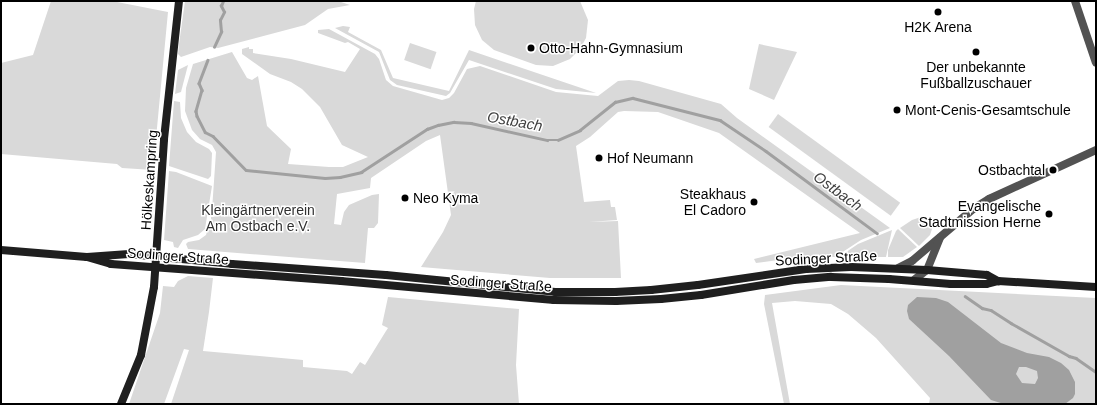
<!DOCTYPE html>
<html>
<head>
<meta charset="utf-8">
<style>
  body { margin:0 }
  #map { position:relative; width:1097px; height:405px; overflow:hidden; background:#fff; font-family:Arial,sans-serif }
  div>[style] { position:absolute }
  .green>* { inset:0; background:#d9d9d9; transform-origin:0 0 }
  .water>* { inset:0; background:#a0a0a0 }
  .stream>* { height:2.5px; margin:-1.25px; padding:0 1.25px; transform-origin:1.25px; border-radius:1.25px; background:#a0a0a0 }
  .minor>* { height:8px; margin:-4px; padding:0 4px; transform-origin:4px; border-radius:4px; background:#525252 }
  .secondary>* { height:8px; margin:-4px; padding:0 4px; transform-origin:4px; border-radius:4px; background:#1f1f1f }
  .dots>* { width:11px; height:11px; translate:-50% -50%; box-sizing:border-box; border:2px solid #fff; border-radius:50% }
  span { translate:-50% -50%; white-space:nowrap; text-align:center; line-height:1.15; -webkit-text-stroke:3px #fff; paint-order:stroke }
  .poi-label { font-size:14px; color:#000 }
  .left { translate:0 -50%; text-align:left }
  .right { translate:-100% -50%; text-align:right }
  .street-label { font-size:14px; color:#000 }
  .park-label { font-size:14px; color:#303030 }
  .water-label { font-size:15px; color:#414141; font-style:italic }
  .frame { position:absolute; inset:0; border:2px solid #000; pointer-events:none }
</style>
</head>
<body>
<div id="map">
  <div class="green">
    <div style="clip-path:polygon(51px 1px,112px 1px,168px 12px,153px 170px,122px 168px,117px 164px,1px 154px,1px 63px,33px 55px)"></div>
    <div style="clip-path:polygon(185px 1px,338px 1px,350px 5px,328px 9px,305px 25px,218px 48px,210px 47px,181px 57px,178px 54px,179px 44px)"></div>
    <div style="clip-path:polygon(476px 1px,580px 1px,588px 20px,586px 38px,580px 49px,570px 59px,553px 66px,536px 65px,494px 50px,482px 40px,475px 25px,474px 9px)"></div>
    <div style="clip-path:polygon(343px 26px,350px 27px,348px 32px,381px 50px,393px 78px,449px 91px,469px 50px,596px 93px,556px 89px,469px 60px,450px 93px,446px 96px,397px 85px,390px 80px,379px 52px,335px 28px)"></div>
    <div style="clip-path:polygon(329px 29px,375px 54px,379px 59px,386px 80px,393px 86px,442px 100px,449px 98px,454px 93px,467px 69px,480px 66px,556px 92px,598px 96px,618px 81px,629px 80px,639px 81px,721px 104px,737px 118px,890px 228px,861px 240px,835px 257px,800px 257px,756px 263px,754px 259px,860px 233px,719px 133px,658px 112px,624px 111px,618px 112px,590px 137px,576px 146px,584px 202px,610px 200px,611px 207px,615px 207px,617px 220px,589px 222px,618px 221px,621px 278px,550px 278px,421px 267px,443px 232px,451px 215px,440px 135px,426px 141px,371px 178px,370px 188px,337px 194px,334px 224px,341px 225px,344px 212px,349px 205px,372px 195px,379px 194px,378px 223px,374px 228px,368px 228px,365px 263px,188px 249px,186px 244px,188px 242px,199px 240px,206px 235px,211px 217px,218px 216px,218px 213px,212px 210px,216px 152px,212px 145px,200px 139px,192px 130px,185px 111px,186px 88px,193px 64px,232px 52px,247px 78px,252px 80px,258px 76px,267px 126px,291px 149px,288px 164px,329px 167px,343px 167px,368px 157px,342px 145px,320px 107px,302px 89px,291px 82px,270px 74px,242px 54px,242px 49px,249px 47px,249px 49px,253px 49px,253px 53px,291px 59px,345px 72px,360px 49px,348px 42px,345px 43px,318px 33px,318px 30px)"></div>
    <div style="left:410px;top:43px;width:28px;height:18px;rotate:19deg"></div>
    <div style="clip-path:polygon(759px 44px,797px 52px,774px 100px,749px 89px)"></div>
    <div style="clip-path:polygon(188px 65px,181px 92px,175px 94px,178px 70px)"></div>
    <div style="clip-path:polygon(174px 101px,180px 102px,181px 118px,187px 132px,196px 142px,209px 149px,212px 153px,211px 176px,208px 179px,169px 166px)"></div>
    <div style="left:778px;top:114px;width:151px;height:16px;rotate:36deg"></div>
    <div style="clip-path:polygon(169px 171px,176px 172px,212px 186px,205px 229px,198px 235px,183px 240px,178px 248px,174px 247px,173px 242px,164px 240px)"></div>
    <div style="clip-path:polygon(921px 217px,926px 219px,933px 226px,930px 235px,919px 246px,900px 228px,912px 220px)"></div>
    <div style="clip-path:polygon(898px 229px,917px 247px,903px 257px,888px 257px,888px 250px,896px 231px)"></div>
    <div style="clip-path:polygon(892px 230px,886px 257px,839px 257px,858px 244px)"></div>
    <div style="clip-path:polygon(188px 276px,213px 278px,209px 312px,203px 351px,303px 360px,303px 367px,347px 371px,352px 374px,360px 362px,365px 365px,386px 331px,388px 328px,382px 325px,388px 297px,519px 309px,516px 365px,519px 404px,171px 404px,189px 350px,184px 349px,164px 404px,129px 404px,160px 313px,163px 286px,174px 287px,178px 281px)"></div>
    <div style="clip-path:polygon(841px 285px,1096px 298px,1096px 404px,929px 404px,930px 398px,876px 338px,848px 314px,831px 304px,795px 301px,772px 303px,790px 404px,784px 404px,764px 304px,765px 295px)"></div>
  </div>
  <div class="water">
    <div style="clip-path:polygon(evenodd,917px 297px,936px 298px,948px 302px,1001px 343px,1027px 353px,1049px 357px,1061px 363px,1069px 370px,1075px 382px,1075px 394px,1073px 398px,1065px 404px,1004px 404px,991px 400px,949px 356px,909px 319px,907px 311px,908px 305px,917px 297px,1019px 367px,1026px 367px,1037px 371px,1038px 378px,1035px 384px,1022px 383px,1016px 374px,1019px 367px)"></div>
  </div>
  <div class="stream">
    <div style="left:214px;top:47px;width:17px;rotate:-65deg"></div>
    <div style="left:221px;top:32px;width:12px;rotate:-95deg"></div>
    <div style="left:220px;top:20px;width:9px;rotate:-63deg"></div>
    <div style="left:224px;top:12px;width:7px;rotate:-117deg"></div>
    <div style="left:221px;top:6px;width:5px;rotate:-68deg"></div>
    <div style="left:208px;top:60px;width:25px;rotate:111deg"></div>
    <div style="left:199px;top:83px;width:8px;rotate:67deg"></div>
    <div style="left:202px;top:90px;width:22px;rotate:106deg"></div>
    <div style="left:196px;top:111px;width:5px;rotate:79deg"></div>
    <div style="left:197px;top:116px;width:18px;rotate:63deg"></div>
    <div style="left:205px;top:132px;width:9px;rotate:27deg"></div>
    <div style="left:213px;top:136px;width:47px;rotate:45.9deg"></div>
    <div style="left:246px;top:170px;width:79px;rotate:5.8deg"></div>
    <div style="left:325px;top:178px;width:15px;rotate:-4deg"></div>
    <div style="left:340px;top:177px;width:22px;rotate:-13deg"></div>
    <div style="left:361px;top:172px;width:79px;rotate:-33.1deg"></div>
    <div style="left:427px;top:129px;width:12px;rotate:-20deg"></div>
    <div style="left:438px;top:125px;width:16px;rotate:-11deg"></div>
    <div style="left:454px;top:122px;width:17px;rotate:3deg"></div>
    <div style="left:471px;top:123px;width:78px;rotate:12.6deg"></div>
    <div style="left:547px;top:140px;width:11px"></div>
    <div style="left:558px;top:140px;width:24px;rotate:-24deg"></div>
    <div style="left:580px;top:130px;width:45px;rotate:-38.7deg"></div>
    <div style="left:615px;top:102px;width:18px;rotate:-13deg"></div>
    <div style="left:633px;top:98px;width:90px;rotate:14.2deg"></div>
    <div style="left:720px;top:120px;width:55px;rotate:34deg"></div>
    <div style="left:766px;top:151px;width:138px;rotate:36.5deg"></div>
    <div style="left:965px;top:296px;width:21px;rotate:35deg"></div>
    <div style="left:982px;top:308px;width:9px;rotate:13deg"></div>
    <div style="left:991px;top:310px;width:24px;rotate:33deg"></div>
    <div style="left:1011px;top:323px;width:67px;rotate:29.6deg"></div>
    <div style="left:1069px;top:356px;width:7px;rotate:16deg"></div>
    <div style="left:1076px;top:358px;width:24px;rotate:35deg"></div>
  </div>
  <div class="minor">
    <div style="left:1075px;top:1px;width:65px;rotate:71.3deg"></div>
    <div style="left:898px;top:268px;width:16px;rotate:-27deg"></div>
    <div style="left:912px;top:261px;width:80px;rotate:-40.4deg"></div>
    <div style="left:973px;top:209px;width:19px;rotate:-32deg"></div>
    <div style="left:989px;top:199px;width:118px;rotate:-24.6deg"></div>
    <div style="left:914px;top:280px;width:16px;rotate:-38deg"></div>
    <div style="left:927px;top:270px;width:35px;rotate:-68deg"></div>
  </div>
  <div class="secondary">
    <div style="left:1px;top:250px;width:86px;rotate:4.7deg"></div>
    <div style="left:87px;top:257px;width:42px;rotate:-4.1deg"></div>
    <div style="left:129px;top:254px;width:103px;rotate:5.5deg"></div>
    <div style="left:232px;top:264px;width:154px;rotate:4.1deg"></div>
    <div style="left:386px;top:275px;width:170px;rotate:5.7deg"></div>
    <div style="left:555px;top:292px;width:60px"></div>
    <div style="left:615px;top:292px;width:36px;rotate:-3deg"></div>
    <div style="left:651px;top:290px;width:47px;rotate:-6.1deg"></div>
    <div style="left:698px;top:285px;width:109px;rotate:-8.4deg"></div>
    <div style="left:806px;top:269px;width:45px;rotate:-2.5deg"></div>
    <div style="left:851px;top:267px;width:76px;rotate:2.3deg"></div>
    <div style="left:927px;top:270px;width:60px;rotate:4.8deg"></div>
    <div style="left:987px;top:275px;width:13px;rotate:29deg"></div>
    <div style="left:87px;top:257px;width:25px;rotate:16deg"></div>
    <div style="left:111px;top:264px;width:231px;rotate:4.2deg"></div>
    <div style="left:341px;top:281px;width:214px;rotate:5.1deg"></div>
    <div style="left:554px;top:300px;width:62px;rotate:0.9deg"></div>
    <div style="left:616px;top:301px;width:45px;rotate:-2.5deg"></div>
    <div style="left:661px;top:299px;width:40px;rotate:-5.7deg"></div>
    <div style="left:701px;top:295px;width:94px;rotate:-9.2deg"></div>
    <div style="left:794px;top:280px;width:37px;rotate:-5deg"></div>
    <div style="left:831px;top:277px;width:58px;rotate:2deg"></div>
    <div style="left:889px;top:279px;width:62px;rotate:4.6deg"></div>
    <div style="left:951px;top:284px;width:35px"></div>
    <div style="left:986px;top:284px;width:12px;rotate:-14deg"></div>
    <div style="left:998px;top:281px;width:98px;rotate:3.5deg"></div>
    <div style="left:121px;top:404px;width:53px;rotate:-67.8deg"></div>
    <div style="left:141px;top:355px;width:69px;rotate:-79.2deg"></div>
    <div style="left:154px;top:287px;width:148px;rotate:-86.1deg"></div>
    <div style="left:164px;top:139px;width:139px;rotate:-83.8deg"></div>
  </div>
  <div class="dots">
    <div style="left:938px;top:12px;background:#000"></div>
    <div style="left:531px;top:48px;background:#000"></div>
    <div style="left:976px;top:52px;background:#000"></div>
    <div style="left:897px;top:110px;background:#000"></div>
    <div style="left:599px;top:158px;background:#000"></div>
    <div style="left:1053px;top:170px;background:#000"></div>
    <div style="left:405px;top:198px;background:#000"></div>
    <div style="left:754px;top:202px;background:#000"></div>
    <div style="left:1049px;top:214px;background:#000"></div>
  </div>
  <div class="poi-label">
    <span style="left:938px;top:27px">H2K Arena</span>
    <span class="left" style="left:539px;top:48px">Otto-Hahn-Gymnasium</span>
    <span style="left:976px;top:75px">Der unbekannte<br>Fußballzuschauer</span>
    <span class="left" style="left:905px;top:110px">Mont-Cenis-Gesamtschule</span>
    <span class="left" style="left:607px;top:158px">Hof Neumann</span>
    <span class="right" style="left:1045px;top:170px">Ostbachtal</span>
    <span class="right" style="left:746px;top:202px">Steakhaus<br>El Cadoro</span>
    <span class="left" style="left:413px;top:198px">Neo Kyma</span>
    <span class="right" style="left:1041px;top:214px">Evangelische<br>Stadtmission Herne</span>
  </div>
  <div class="street-label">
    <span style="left:149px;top:180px;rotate:-86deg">Hölkeskampring</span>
    <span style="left:178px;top:256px;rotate:4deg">Sodinger Straße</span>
    <span style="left:826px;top:258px;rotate:-3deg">Sodinger Straße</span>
    <span style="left:501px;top:283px;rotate:4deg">Sodinger Straße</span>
  </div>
  <div class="park-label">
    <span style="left:258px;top:218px">Kleingärtnerverein<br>Am Ostbach e.V.</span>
  </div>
  <div class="water-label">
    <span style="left:515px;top:121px;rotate:10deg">Ostbach</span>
    <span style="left:838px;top:191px;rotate:36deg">Ostbach</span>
  </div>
  <div class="frame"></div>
</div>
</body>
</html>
